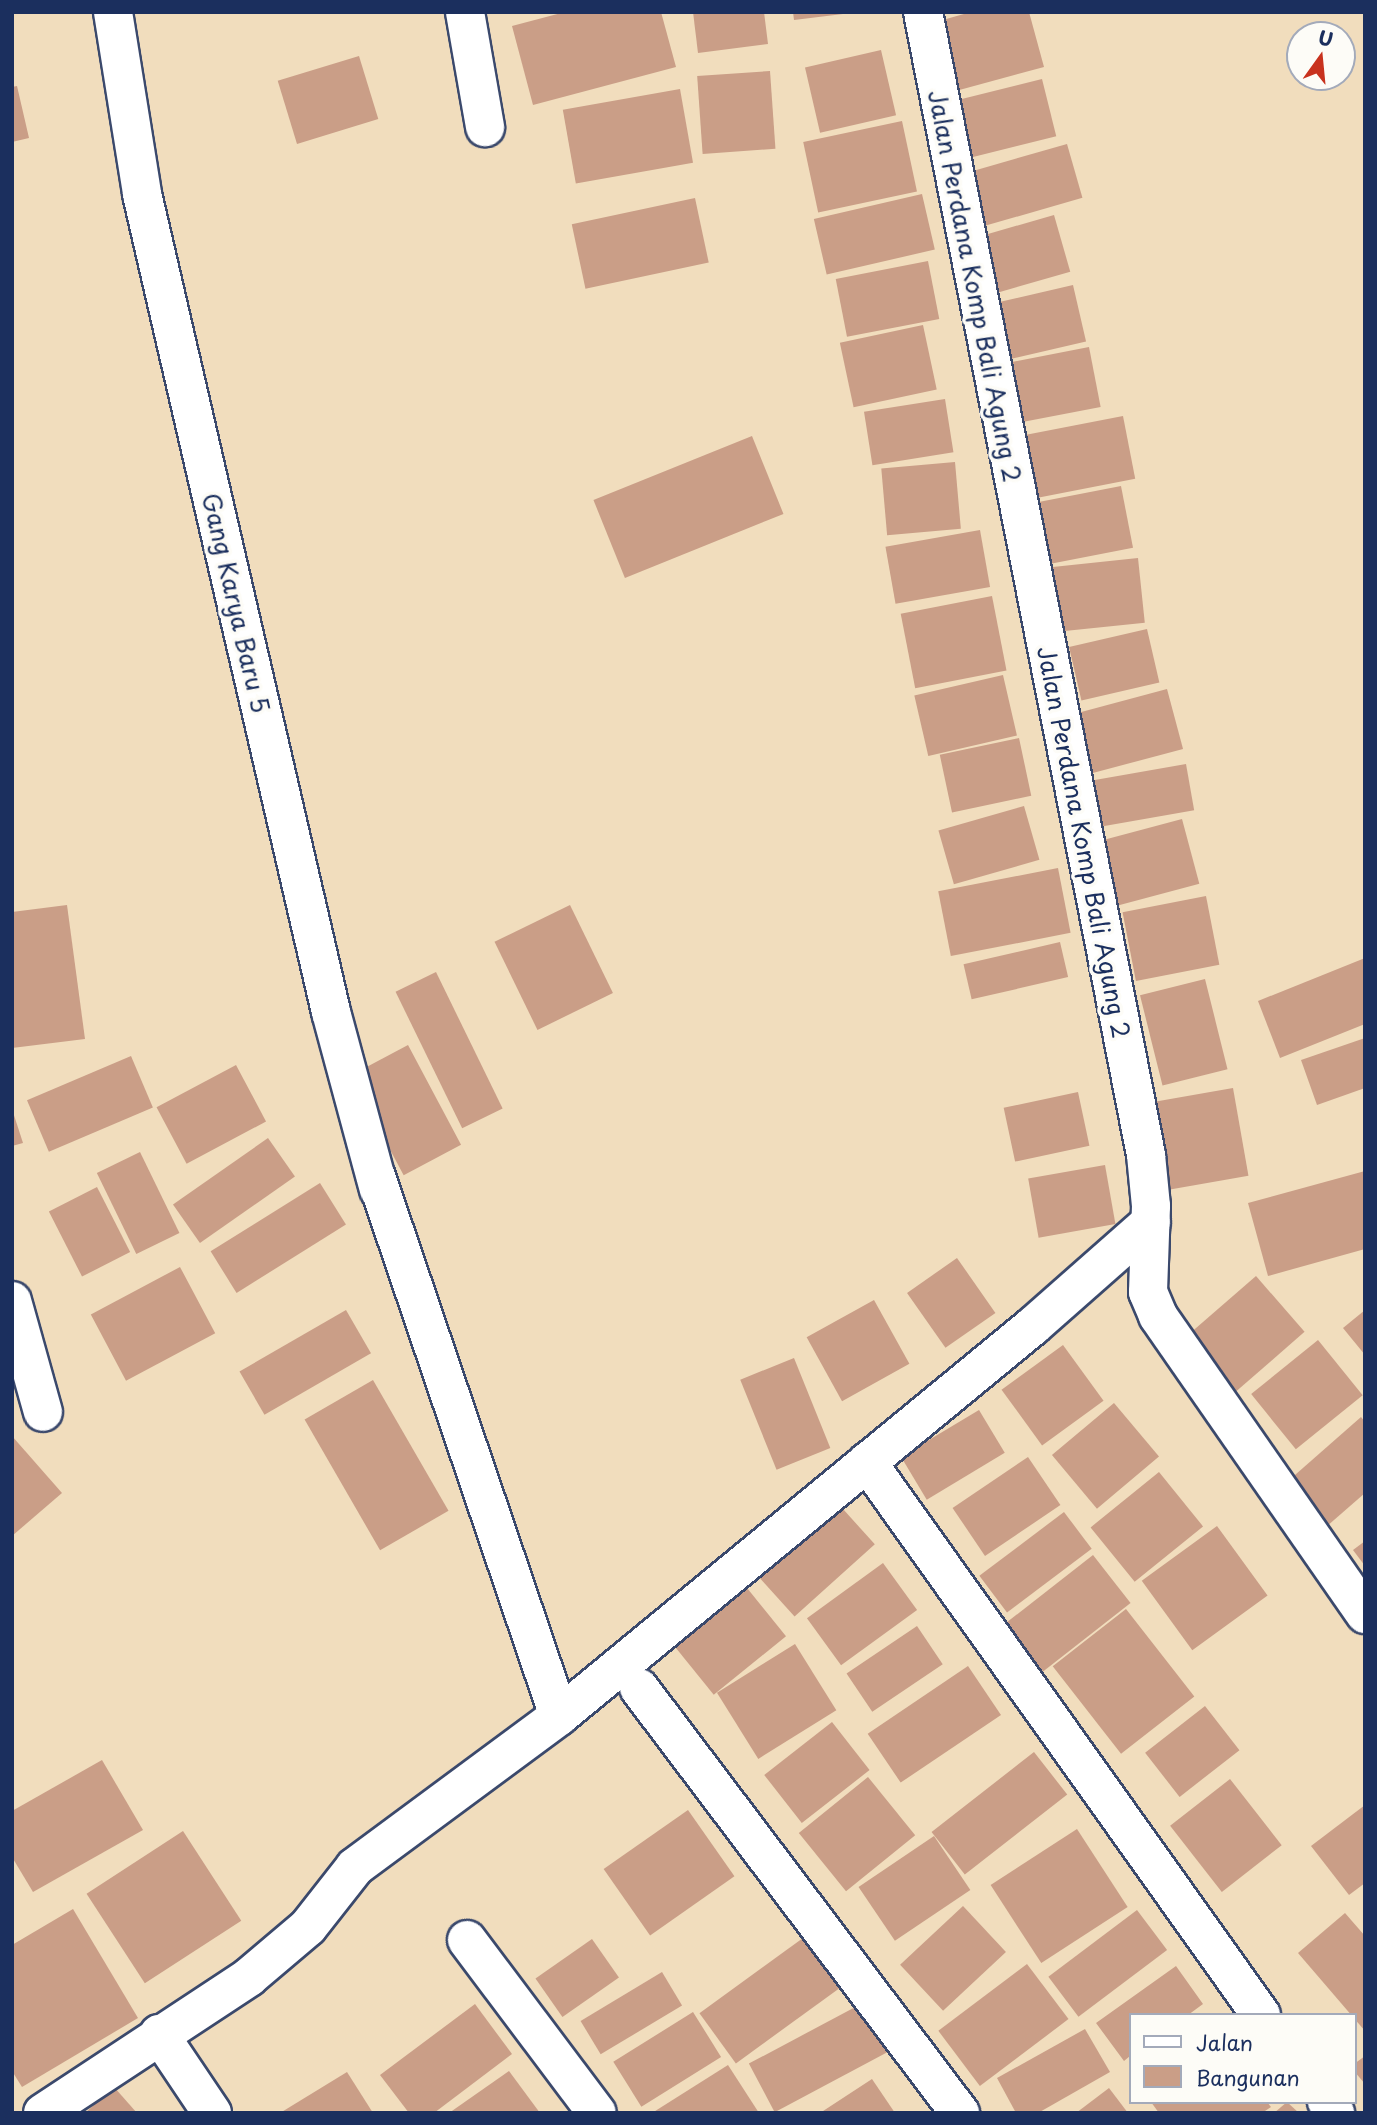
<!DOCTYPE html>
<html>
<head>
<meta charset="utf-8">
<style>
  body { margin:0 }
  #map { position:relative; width:1377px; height:2125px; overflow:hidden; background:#f1ddbd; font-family:"Playpen Sans",sans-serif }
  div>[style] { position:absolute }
  .building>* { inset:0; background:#ca9e87; transform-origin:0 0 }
  .roads { filter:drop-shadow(2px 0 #3b496c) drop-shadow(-2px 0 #3b496c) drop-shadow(0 2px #3b496c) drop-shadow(0 -2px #3b496c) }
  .street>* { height:38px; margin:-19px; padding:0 19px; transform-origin:19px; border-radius:19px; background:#fff }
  span { translate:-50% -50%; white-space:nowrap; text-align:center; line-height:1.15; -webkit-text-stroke:7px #fdfcf7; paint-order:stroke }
  .street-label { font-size:24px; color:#1b2f5e }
  .frame { position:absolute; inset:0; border:14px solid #1b2f5e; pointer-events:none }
  .legend { position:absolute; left:1129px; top:2013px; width:228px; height:91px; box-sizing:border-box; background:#fdfcf7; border:2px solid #a3aaba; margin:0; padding:9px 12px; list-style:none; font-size:21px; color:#1b2f5e }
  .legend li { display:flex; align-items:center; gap:14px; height:35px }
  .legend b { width:35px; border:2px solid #a3aaba }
  .north { position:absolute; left:1286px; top:21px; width:70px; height:70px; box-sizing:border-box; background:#fdfcf7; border:2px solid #a3aaba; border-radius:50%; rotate:15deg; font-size:19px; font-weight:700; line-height:28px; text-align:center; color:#1b2f5e }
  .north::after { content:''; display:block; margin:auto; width:24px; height:32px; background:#c8321e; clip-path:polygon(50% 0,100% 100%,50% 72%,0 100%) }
</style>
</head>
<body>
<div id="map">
  <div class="building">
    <div style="clip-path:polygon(565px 12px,661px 12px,676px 67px,533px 105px,512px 26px)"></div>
    <div style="clip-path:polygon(693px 12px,764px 12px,768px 44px,698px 53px)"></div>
    <div style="clip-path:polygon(793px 12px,843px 12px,843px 14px,794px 20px)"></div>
    <div style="clip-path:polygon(971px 12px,1029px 12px,1044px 67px,952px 92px,932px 23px)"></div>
    <div style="left:881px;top:50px;width:67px;height:78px;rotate:77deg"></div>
    <div style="left:359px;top:56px;width:66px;height:85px;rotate:73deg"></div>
    <div style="left:770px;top:71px;width:78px;height:73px;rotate:86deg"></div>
    <div style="left:1042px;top:79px;width:59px;height:91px;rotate:76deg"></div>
    <div style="clip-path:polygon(17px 86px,29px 138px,12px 142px,12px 87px)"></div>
    <div style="left:680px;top:89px;width:75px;height:119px;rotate:80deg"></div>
    <div style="left:902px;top:121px;width:72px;height:101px;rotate:78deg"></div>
    <div style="left:1067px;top:144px;width:56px;height:105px;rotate:74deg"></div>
    <div style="left:922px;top:194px;width:57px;height:111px;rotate:77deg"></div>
    <div style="left:695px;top:198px;width:66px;height:126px;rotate:78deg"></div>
    <div style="left:1054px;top:215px;width:59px;height:75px;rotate:74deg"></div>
    <div style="left:928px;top:261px;width:59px;height:94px;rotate:79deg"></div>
    <div style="left:1073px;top:285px;width:58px;height:88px;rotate:77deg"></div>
    <div style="left:923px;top:325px;width:66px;height:85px;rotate:78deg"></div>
    <div style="left:1089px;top:347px;width:61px;height:85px;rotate:79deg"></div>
    <div style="left:945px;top:399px;width:54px;height:82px;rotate:81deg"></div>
    <div style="left:1123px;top:416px;width:64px;height:111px;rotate:79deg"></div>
    <div style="left:752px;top:436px;width:84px;height:171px;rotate:68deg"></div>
    <div style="left:955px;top:462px;width:67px;height:74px;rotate:85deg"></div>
    <div style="left:1121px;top:486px;width:63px;height:93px;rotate:79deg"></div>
    <div style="left:980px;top:530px;width:58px;height:96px;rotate:80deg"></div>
    <div style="left:1138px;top:558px;width:65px;height:100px;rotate:84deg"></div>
    <div style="left:992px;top:596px;width:76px;height:93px;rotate:79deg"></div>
    <div style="left:1147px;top:629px;width:55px;height:80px;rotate:77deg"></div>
    <div style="left:1003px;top:675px;width:62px;height:91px;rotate:77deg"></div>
    <div style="left:1167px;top:689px;width:62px;height:110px;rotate:75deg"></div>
    <div style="left:1019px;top:738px;width:59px;height:81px;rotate:78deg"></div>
    <div style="left:1186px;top:764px;width:47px;height:107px;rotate:80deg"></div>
    <div style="left:1024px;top:806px;width:56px;height:89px;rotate:74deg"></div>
    <div style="left:1182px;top:819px;width:67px;height:95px;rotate:75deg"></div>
    <div style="left:1058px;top:868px;width:66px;height:122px;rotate:79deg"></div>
    <div style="left:1206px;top:896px;width:70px;height:85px;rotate:79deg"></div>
    <div style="clip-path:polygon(67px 905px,85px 1039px,12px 1048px,12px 912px)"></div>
    <div style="left:570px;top:905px;width:98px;height:84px;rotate:64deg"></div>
    <div style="left:1060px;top:942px;width:36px;height:99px;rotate:77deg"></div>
    <div style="clip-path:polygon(1365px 958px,1365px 1024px,1280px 1058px,1258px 1001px)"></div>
    <div style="left:436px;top:972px;width:152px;height:45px;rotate:64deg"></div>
    <div style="left:1205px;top:979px;width:93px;height:67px;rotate:76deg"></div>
    <div style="clip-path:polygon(1365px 1038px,1365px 1088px,1317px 1105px,1301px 1060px)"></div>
    <div style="left:408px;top:1045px;width:113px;height:65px;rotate:62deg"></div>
    <div style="left:131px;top:1056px;width:56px;height:113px;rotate:67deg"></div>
    <div style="left:236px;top:1065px;width:64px;height:90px;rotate:62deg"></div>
    <div style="left:1233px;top:1088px;width:89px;height:81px;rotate:80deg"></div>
    <div style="left:1078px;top:1092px;width:55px;height:76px;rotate:78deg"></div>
    <div style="clip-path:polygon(12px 1109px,23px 1143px,12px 1146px)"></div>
    <div style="left:268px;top:1138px;width:47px;height:116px;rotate:55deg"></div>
    <div style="left:140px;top:1152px;width:90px;height:48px;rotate:64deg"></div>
    <div style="left:1105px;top:1165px;width:60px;height:78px;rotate:80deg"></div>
    <div style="clip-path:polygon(1365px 1171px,1365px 1249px,1268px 1276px,1248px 1203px)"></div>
    <div style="left:320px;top:1183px;width:49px;height:129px;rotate:58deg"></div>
    <div style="left:97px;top:1187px;width:73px;height:54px;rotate:63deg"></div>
    <div style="left:957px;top:1258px;width:67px;height:61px;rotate:55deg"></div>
    <div style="left:180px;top:1267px;width:75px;height:101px;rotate:62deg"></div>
    <div style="left:1256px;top:1276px;width:74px;height:92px;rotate:49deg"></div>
    <div style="left:874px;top:1300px;width:73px;height:77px;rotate:61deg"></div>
    <div style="left:346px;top:1310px;width:50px;height:123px;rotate:60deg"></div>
    <div style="clip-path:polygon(1365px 1310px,1365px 1355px,1343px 1328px)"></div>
    <div style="left:1318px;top:1340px;width:71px;height:86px;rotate:51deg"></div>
    <div style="left:1063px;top:1345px;width:69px;height:76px;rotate:54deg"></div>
    <div style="left:794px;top:1358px;width:97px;height:58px;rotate:68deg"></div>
    <div style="left:373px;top:1380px;width:151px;height:79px;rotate:60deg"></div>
    <div style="left:1114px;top:1403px;width:70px;height:81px;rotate:50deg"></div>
    <div style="left:979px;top:1410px;width:50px;height:91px;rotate:59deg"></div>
    <div style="clip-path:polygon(1361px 1417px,1365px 1422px,1365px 1493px,1326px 1527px,1287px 1482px)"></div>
    <div style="clip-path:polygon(12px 1436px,62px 1493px,12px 1536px)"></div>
    <div style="left:1028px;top:1457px;width:58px;height:91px;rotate:56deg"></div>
    <div style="left:1159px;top:1472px;width:70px;height:88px;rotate:51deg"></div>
    <div style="left:834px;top:1499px;width:61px;height:108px;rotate:48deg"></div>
    <div style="left:1064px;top:1512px;width:46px;height:106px;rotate:53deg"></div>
    <div style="left:1217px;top:1526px;width:86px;height:93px;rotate:54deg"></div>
    <div style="clip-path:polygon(1365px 1541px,1365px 1566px,1353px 1550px)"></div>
    <div style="left:1093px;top:1555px;width:61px;height:111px;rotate:52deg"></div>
    <div style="left:883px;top:1563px;width:58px;height:94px;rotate:54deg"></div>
    <div style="left:747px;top:1588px;width:62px;height:93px;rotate:51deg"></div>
    <div style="left:1126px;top:1609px;width:111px;height:93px;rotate:52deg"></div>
    <div style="left:917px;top:1626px;width:46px;height:85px;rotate:56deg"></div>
    <div style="left:795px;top:1644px;width:78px;height:92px;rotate:58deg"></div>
    <div style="left:968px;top:1666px;width:59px;height:121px;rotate:56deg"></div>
    <div style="left:1205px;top:1706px;width:56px;height:76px;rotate:52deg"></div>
    <div style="left:832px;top:1722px;width:61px;height:86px;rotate:52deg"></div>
    <div style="left:1034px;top:1752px;width:54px;height:130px;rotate:52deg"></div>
    <div style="clip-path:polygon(102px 1760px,143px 1830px,33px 1892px,12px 1857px,12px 1811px)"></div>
    <div style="left:868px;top:1777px;width:75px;height:89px;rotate:51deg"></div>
    <div style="left:1230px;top:1779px;width:84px;height:76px;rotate:52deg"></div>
    <div style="clip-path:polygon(1365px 1805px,1365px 1883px,1349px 1895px,1311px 1846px)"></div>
    <div style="left:688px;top:1810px;width:81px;height:103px;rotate:55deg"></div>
    <div style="left:1077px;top:1829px;width:93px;height:103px;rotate:57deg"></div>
    <div style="left:183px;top:1831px;width:107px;height:115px;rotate:57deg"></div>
    <div style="left:934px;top:1836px;width:65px;height:91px;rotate:56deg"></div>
    <div style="left:963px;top:1906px;width:63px;height:86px;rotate:47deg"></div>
    <div style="clip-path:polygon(73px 1909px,138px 2018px,22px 2087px,12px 2071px,12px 1945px)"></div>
    <div style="left:1137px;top:1910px;width:50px;height:111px;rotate:53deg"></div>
    <div style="clip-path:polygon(1345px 1913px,1365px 1936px,1365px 2031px,1298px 1953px)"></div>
    <div style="left:803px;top:1938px;width:62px;height:128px;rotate:54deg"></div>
    <div style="left:592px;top:1939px;width:47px;height:69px;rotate:55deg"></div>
    <div style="left:1027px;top:1964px;width:69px;height:111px;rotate:53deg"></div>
    <div style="clip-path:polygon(1176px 1966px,1203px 2004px,1188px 2015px,1130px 2015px,1130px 2056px,1124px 2061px,1096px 2023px)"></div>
    <div style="left:662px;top:1972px;width:39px;height:95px;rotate:59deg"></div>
    <div style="clip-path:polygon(475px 2004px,512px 2054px,434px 2113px,409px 2113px,380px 2075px)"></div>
    <div style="left:861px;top:2004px;width:55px;height:127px;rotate:62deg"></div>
    <div style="left:693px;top:2012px;width:53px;height:94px;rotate:58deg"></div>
    <div style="clip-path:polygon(1085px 2029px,1110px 2072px,1038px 2113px,1016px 2113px,997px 2078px)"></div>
    <div style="clip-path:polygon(1365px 2056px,1365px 2084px,1354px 2071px,1354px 2064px)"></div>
    <div style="clip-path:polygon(728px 2065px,759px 2113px,652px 2113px)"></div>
    <div style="clip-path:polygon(509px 2071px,540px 2113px,449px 2113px)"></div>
    <div style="clip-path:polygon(347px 2072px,373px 2113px,280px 2113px)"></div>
    <div style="clip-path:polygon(872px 2079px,895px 2113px,820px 2113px)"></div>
    <div style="clip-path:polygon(114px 2087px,137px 2113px,85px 2113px)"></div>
    <div style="clip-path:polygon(1109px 2088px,1128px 2113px,1076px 2113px)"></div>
    <div style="clip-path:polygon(1151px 2102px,1267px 2102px,1271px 2107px,1262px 2113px,1159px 2113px)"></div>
    <div style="clip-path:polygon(1287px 2102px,1299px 2113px,1274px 2113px)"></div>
  </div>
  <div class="roads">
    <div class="street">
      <div style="left:113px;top:12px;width:184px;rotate:80.9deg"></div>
      <div style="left:142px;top:194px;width:840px;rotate:76.99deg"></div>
      <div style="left:331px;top:1012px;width:184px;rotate:74.9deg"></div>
      <div style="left:465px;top:12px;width:117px;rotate:80.1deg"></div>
      <div style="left:923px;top:12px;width:1165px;rotate:78.96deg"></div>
      <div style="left:1146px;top:1155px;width:51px;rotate:84.4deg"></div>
      <div style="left:1151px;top:1206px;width:86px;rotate:92deg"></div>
      <div style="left:1148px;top:1292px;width:26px;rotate:67deg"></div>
      <div style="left:1158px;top:1316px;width:363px;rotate:55.2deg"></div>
      <div style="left:376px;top:1177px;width:569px;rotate:71.25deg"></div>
      <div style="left:12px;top:1301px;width:115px;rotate:74.4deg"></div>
      <div style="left:867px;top:1462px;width:679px;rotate:54.53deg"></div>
      <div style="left:639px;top:1688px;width:533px;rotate:52.94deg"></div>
      <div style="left:467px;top:1940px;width:216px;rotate:53.1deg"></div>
      <div style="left:159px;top:2034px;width:95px;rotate:56.1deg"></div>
      <div style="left:1327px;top:2102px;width:14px;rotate:54deg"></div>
      <div style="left:43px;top:2113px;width:247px;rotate:-33.4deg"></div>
      <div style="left:249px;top:1977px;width:77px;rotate:-40.3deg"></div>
      <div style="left:308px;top:1927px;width:76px;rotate:-51.9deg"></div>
      <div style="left:355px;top:1867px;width:254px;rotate:-36.5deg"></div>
      <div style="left:559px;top:1716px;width:614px;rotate:-39.45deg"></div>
      <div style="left:1033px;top:1326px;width:157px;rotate:-41.4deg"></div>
    </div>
  </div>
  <div class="street-label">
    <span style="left:975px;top:286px;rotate:79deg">Jalan Perdana Komp Bali Agung 2</span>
    <span style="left:236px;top:603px;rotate:77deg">Gang Karya Baru 5</span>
    <span style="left:1084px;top:842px;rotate:79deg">Jalan Perdana Komp Bali Agung 2</span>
  </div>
  <div class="frame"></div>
  <ul class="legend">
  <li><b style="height:9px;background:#fff"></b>Jalan</li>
  <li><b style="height:19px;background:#ca9e87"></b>Bangunan</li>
  </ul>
  <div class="north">U</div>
</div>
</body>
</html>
